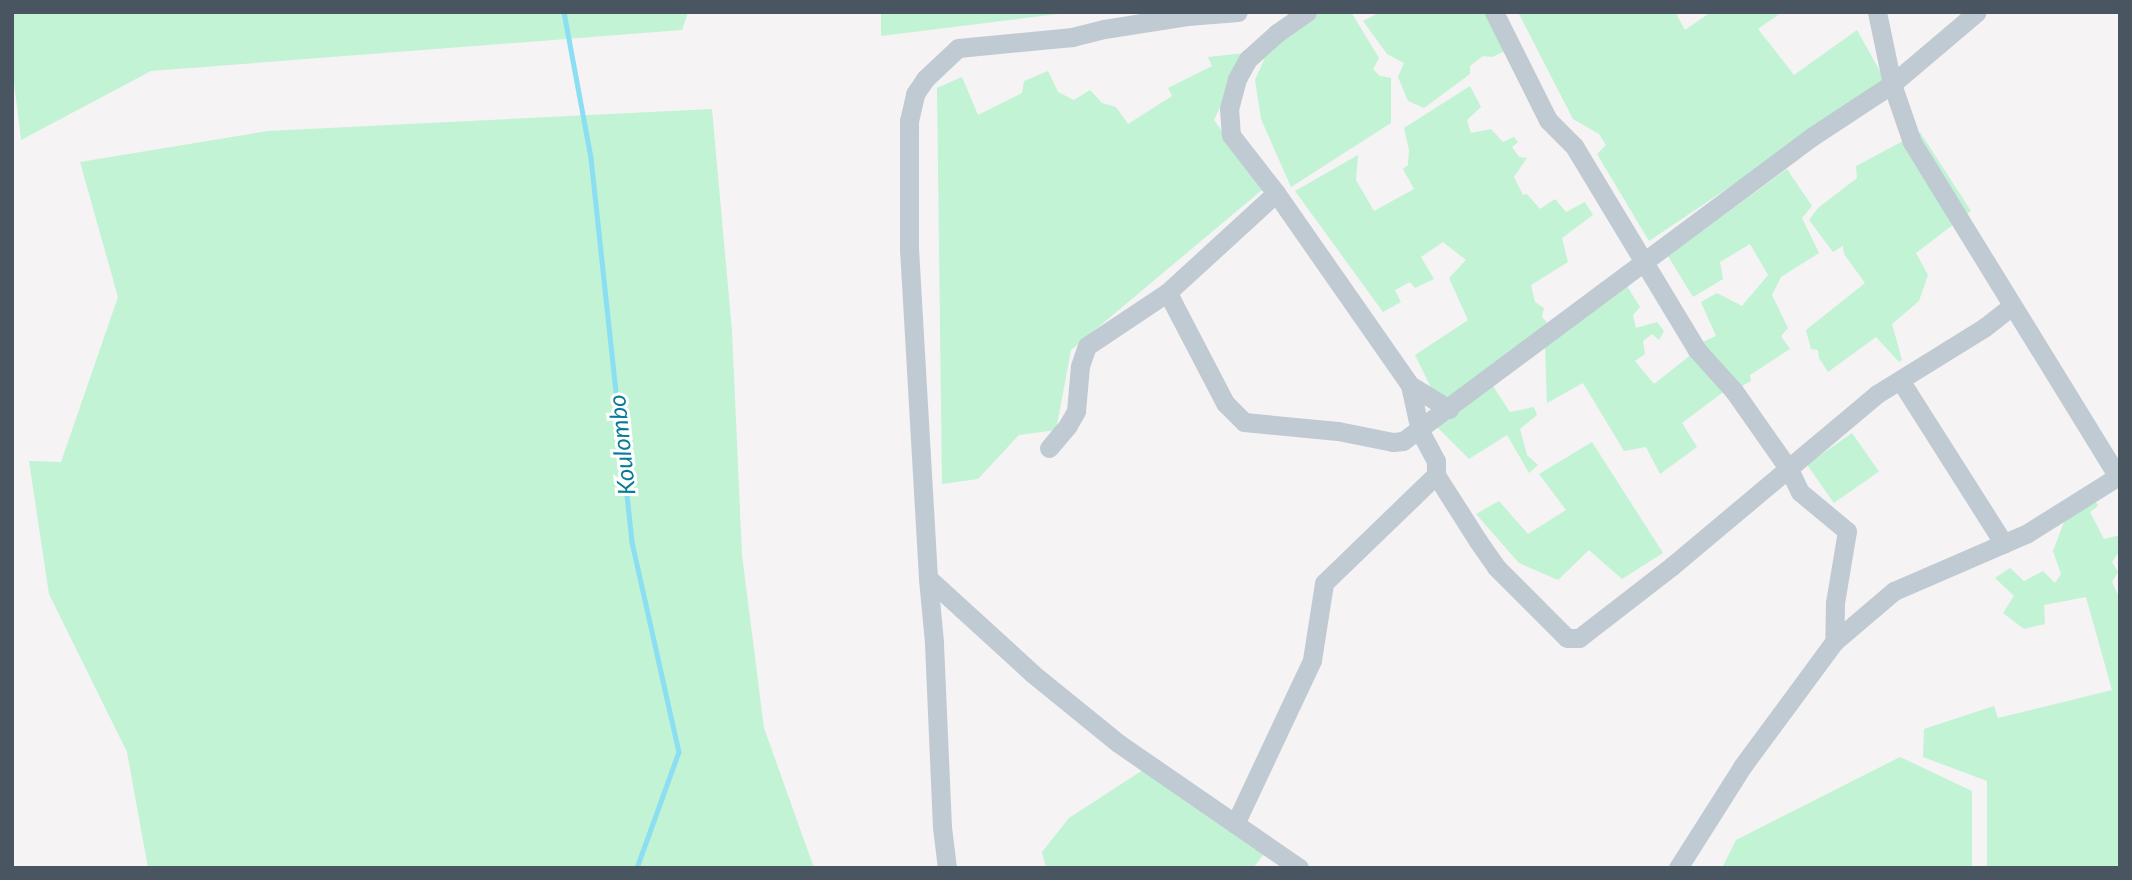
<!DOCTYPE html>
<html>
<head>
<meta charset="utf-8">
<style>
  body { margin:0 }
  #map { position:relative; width:2132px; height:880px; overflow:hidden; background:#f5f3f3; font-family:Lato,sans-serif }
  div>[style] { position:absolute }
  .green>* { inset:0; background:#c1f3d4; transform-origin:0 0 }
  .stream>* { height:4.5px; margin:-2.25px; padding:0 2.25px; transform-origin:2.25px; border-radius:2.25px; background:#8cdef2 }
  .minor>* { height:19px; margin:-9.5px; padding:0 9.5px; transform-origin:9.5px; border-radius:9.5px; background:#c0cad2 }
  span { translate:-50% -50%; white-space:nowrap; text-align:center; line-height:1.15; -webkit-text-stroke:6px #fff; paint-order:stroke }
  .water-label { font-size:24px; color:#077b97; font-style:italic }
  .frame { position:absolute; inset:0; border:14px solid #495662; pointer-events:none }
</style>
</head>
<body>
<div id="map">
  <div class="green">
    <div style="clip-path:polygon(12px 12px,688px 12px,682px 30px,151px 71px,21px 140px,12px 66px)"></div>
    <div style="clip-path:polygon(881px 12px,1073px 12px,881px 36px)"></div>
    <div style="clip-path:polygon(1318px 12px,1351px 12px,1379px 58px,1373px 69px,1380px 76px,1391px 78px,1391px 123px,1291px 187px,1261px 119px,1255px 80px,1272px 42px)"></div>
    <div style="clip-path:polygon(1380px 12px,1487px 12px,1505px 51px,1492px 57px,1483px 56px,1470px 66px,1470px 74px,1424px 108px,1408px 101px,1398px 77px,1404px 63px,1387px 54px,1363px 21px)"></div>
    <div style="clip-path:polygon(1518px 12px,1675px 12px,1685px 30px,1711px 12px,1782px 12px,1758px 29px,1794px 75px,1857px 30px,1886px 82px,1649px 241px,1597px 154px,1606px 145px,1599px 134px,1573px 119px)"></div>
    <div style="clip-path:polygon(1245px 53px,1214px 120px,1263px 189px,1071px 350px,1056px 430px,1019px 435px,978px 479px,942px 484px,937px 88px,962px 77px,978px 115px,1022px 93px,1024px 81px,1048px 71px,1058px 92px,1074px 100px,1090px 90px,1102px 103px,1116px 107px,1128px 124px,1172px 96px,1168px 88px,1212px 66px,1208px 57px)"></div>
    <div style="clip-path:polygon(1470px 86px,1481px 107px,1467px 120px,1471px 133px,1491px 129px,1503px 142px,1514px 137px,1518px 142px,1512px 147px,1519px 157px,1527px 158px,1514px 177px,1523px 195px,1527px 194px,1540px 209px,1555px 199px,1566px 212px,1585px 202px,1593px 215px,1562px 238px,1568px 262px,1531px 285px,1535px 302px,1544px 308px,1542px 317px,1549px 325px,1449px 403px,1434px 394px,1415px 355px,1468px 320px,1449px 278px,1466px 260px,1443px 242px,1421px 257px,1434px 279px,1415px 288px,1410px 282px,1395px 290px,1401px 302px,1383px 312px,1295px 191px,1358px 155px,1356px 180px,1374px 211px,1414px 189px,1403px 169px,1408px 165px,1409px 150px,1404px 128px)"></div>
    <div style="clip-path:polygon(712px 109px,732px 331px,742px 555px,764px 728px,814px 868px,148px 868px,127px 752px,49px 594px,29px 461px,61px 462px,118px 297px,80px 162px,268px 131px)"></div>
    <div style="clip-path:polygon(1920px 132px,1971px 211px,1916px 253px,1928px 275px,1919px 301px,1892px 324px,1902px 360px,1899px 362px,1876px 337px,1828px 372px,1819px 358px,1818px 350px,1811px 349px,1806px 330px,1865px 283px,1844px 254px,1843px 246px,1833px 252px,1809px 220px,1818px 208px,1857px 178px,1856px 166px)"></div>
    <div style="clip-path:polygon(1787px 169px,1812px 206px,1802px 218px,1819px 253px,1781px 277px,1772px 295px,1788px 328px,1781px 336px,1790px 349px,1750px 375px,1751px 381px,1738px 388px,1700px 343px,1716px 336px,1701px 302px,1717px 293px,1742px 306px,1768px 275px,1750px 244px,1720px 262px,1723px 279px,1693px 297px,1668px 256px)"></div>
    <div style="clip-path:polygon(1625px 283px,1640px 307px,1633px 315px,1636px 328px,1657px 322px,1664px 331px,1659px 340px,1652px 334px,1643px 341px,1645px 354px,1635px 361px,1654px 384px,1692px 354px,1726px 390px,1682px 423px,1697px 447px,1660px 474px,1646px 447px,1624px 451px,1583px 383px,1547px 403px,1545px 346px)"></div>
    <div style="clip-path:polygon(1493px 386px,1510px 412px,1534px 407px,1537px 415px,1520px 429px,1527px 455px,1538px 465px,1529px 473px,1507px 435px,1469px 459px,1437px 427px)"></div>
    <div style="left:1852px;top:433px;width:47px;height:55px;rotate:55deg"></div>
    <div style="clip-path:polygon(1592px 442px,1663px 553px,1622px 579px,1589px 550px,1558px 580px,1519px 563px,1476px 514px,1499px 501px,1528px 534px,1566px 510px,1539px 474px)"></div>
    <div style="clip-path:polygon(2094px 498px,2098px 506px,2090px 512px,2104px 539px,2120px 535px,2120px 551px,2112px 562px,2118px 572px,2112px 582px,2120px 599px,2120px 868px,1987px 868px,1987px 781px,1923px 757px,1924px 729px,1994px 706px,1998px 718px,2112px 690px,2086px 597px,2044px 605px,2045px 624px,2024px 629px,2003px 613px,2014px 596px,1995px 578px,2010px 568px,2024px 581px,2043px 571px,2055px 583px,2061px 574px,2053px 551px,2064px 522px)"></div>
    <div style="clip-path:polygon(1900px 757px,1972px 791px,1972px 868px,1722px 868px,1736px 840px)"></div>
    <div style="clip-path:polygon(1146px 768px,1265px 853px,1253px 868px,1046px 868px,1042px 852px,1069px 818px)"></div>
  </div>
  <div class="stream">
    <div style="left:564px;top:12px;width:148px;rotate:79.5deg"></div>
    <div style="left:591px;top:158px;width:386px;rotate:83.9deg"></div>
    <div style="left:632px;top:542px;width:215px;rotate:77.4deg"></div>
    <div style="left:679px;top:752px;width:123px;rotate:109.9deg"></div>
  </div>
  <div class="minor">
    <div style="left:1307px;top:12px;width:37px;rotate:145deg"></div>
    <div style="left:1277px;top:33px;width:39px;rotate:138deg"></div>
    <div style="left:1248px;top:59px;width:23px;rotate:119deg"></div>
    <div style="left:1237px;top:79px;width:30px;rotate:105deg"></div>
    <div style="left:1229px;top:108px;width:27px;rotate:86deg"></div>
    <div style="left:1231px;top:135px;width:73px;rotate:52.2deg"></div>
    <div style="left:1276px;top:193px;width:234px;rotate:55.1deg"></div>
    <div style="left:1410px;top:385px;width:47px;rotate:77.7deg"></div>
    <div style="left:1420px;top:431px;width:34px;rotate:62deg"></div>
    <div style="left:1436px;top:461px;width:14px;rotate:90deg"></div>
    <div style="left:1436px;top:475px;width:78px;rotate:57.5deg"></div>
    <div style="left:1478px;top:541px;width:32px;rotate:55deg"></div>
    <div style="left:1496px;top:567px;width:100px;rotate:45deg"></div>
    <div style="left:1567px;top:638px;width:12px"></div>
    <div style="left:1579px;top:638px;width:118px;rotate:-37.7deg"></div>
    <div style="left:1672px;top:566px;width:268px;rotate:-40deg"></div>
    <div style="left:1877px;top:394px;width:127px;rotate:-31.8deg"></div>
    <div style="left:1985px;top:327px;width:34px;rotate:-38deg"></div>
    <div style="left:1494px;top:12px;width:121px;rotate:63.4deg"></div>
    <div style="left:1548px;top:120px;width:37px;rotate:45deg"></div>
    <div style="left:1574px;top:146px;width:238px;rotate:58.9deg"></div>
    <div style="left:1697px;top:350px;width:55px;rotate:47.9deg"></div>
    <div style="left:1734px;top:391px;width:98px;rotate:55deg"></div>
    <div style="left:1790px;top:471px;width:23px;rotate:65deg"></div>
    <div style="left:1800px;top:492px;width:61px;rotate:39.7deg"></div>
    <div style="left:1847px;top:531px;width:73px;rotate:99.5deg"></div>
    <div style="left:1835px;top:603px;width:39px;rotate:91deg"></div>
    <div style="left:1834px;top:642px;width:155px;rotate:126.4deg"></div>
    <div style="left:1742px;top:767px;width:120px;rotate:122.4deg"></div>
    <div style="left:1877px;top:12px;width:74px;rotate:78.2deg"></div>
    <div style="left:1892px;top:84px;width:61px;rotate:71deg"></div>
    <div style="left:1912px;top:142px;width:391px;rotate:58.4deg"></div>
    <div style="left:1276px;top:193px;width:147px;rotate:137.5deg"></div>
    <div style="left:1168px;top:292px;width:12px;rotate:66deg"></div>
    <div style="left:1173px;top:303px;width:113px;rotate:62.5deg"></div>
    <div style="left:1225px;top:403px;width:27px;rotate:45deg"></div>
    <div style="left:1244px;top:422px;width:94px;rotate:5.5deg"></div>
    <div style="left:1338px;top:431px;width:56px;rotate:11.3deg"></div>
    <div style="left:1393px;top:442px;width:10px;rotate:-6deg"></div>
    <div style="left:1403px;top:441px;width:511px;rotate:-36.65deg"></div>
    <div style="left:1813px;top:136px;width:95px;rotate:-33.4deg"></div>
    <div style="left:1892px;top:84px;width:111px;rotate:-40.3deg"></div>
    <div style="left:1900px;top:380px;width:194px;rotate:57.6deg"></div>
    <div style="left:1410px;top:385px;width:46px;rotate:31.6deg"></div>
    <div style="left:1049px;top:448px;width:30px;rotate:-50deg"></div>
    <div style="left:1068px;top:425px;width:16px;rotate:-60deg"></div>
    <div style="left:1076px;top:411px;width:45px;rotate:-84.9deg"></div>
    <div style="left:1080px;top:366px;width:21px;rotate:-71deg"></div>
    <div style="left:1087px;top:346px;width:97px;rotate:-33.7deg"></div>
    <div style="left:928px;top:578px;width:142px;rotate:42.4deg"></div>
    <div style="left:1033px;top:674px;width:109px;rotate:39.1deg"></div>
    <div style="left:1118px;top:743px;width:220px;rotate:34.6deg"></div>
    <div style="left:1834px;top:642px;width:79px;rotate:-40.4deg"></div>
    <div style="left:1894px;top:591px;width:144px;rotate:-23.4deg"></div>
    <div style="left:2026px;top:534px;width:111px;rotate:-32.1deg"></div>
    <div style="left:1235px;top:824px;width:181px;rotate:-64.8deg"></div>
    <div style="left:1312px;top:660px;width:78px;rotate:-81.1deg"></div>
    <div style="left:1324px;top:583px;width:156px;rotate:-44deg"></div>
    <div style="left:947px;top:868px;width:41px;rotate:-97deg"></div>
    <div style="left:942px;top:827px;width:185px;rotate:-92.5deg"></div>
    <div style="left:934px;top:642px;width:64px;rotate:-95.4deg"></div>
    <div style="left:928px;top:578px;width:329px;rotate:-93.3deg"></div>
    <div style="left:909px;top:250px;width:129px;rotate:-90deg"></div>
    <div style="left:909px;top:121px;width:28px;rotate:-77deg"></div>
    <div style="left:915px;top:94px;width:18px;rotate:-56deg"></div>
    <div style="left:925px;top:79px;width:45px;rotate:-43.2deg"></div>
    <div style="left:958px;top:48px;width:115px;rotate:-5.5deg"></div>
    <div style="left:1072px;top:37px;width:33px;rotate:-14deg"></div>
    <div style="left:1104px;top:29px;width:84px;rotate:-8.9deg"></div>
    <div style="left:1187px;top:16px;width:51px;rotate:-4.5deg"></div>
  </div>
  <div class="water-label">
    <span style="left:621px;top:445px;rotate:-96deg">Koulombo</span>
  </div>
  <div class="frame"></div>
</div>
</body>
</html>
